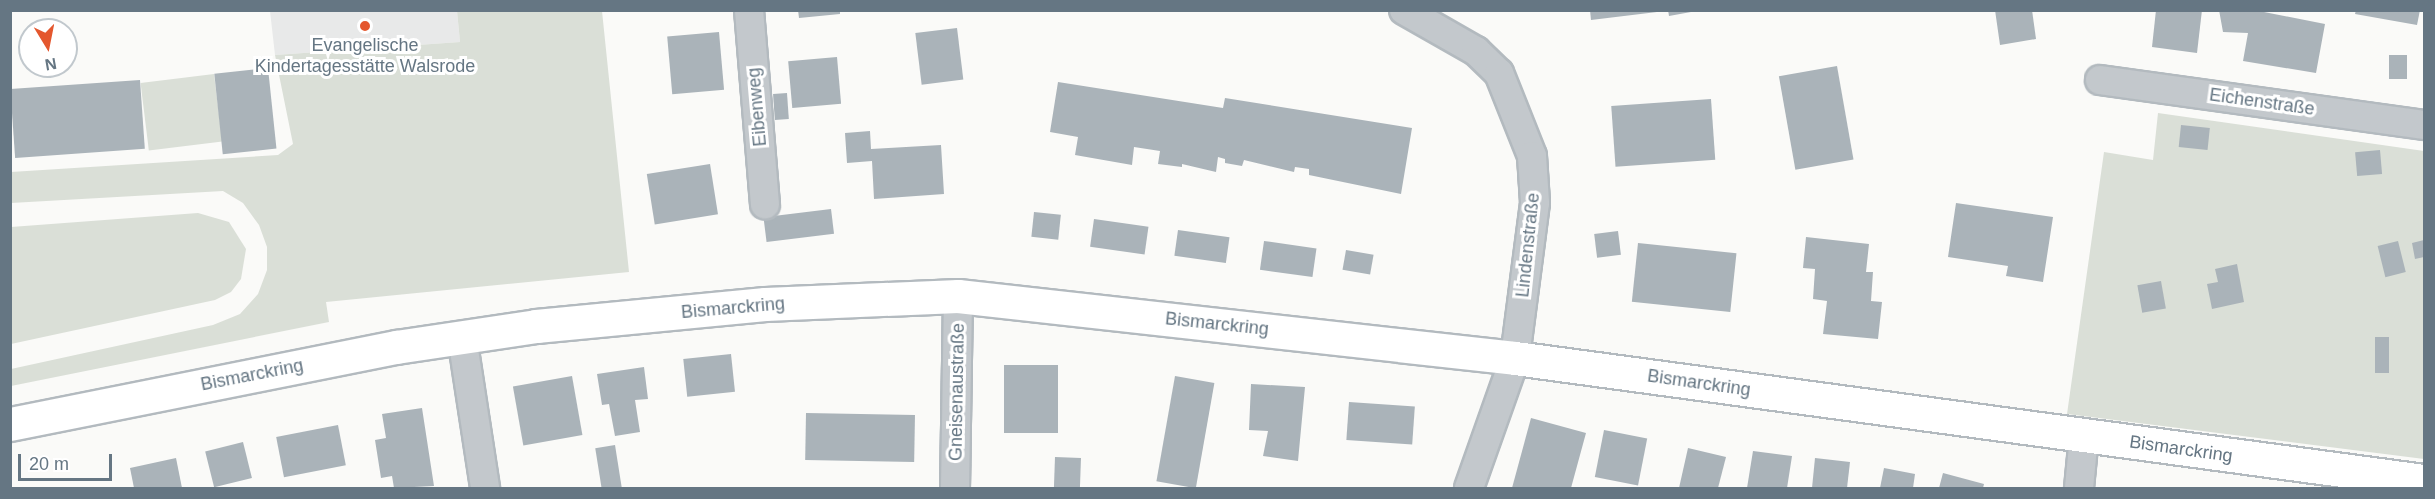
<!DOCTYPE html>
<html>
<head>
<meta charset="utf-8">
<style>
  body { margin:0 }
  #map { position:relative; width:2435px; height:499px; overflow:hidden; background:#fafaf8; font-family:Arial,sans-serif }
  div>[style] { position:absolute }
  .built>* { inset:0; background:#e8e9e9 }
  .green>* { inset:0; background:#dadfd7; transform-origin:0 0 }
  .building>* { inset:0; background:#aab3b9; transform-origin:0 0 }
  .roads { filter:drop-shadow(2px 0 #b3babf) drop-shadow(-2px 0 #b3babf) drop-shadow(0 2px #b3babf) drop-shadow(0 -2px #b3babf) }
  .street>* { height:28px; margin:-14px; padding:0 14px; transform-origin:14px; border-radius:14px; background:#c3c8cc }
  .secondary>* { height:33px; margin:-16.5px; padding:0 16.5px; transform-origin:16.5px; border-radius:16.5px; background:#fff }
  .dots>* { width:16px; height:16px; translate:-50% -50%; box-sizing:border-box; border:3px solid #fff; border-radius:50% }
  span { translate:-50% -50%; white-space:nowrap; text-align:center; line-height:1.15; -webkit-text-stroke:6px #fff; paint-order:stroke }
  .poi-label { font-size:18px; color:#657683 }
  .street-label { font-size:18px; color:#657683 }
  .frame { position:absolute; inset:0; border:12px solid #657683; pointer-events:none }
  .north { position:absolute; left:18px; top:18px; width:60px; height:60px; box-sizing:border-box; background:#fff; border:2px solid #c1c8cd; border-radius:50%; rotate:170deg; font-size:16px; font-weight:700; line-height:24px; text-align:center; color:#657683 }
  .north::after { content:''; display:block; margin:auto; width:21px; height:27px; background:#e4572e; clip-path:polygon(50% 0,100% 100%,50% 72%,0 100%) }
  .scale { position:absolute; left:18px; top:454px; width:94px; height:27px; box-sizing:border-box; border:3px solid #657683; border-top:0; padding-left:8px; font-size:18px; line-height:21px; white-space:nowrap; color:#657683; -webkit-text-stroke:4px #fff; paint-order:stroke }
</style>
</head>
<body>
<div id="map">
  <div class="built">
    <div style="clip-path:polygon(270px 11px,457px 11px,460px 42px,275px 55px)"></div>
  </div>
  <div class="green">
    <div style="clip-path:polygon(457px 11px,602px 11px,629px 272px,326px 302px,329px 322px,11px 386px,11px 369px,213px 325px,240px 314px,258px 294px,267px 270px,267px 247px,259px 225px,243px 203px,223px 191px,11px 203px,11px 172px,278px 155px,293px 144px,275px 55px,460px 42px)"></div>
    <div style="left:214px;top:74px;width:68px;height:74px;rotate:83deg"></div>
    <div style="clip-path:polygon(2158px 113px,2424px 151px,2424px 459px,2067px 414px,2104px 152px,2153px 160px)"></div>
    <div style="clip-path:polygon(198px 213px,229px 222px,246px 249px,241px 279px,231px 292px,215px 300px,11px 344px,11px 227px)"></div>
  </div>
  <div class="building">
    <div style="clip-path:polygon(798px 10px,840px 10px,840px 14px,799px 18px)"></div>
    <div style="clip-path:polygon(1590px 10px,1657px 10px,1657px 12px,1591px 20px)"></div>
    <div style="clip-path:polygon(1668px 10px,1691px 10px,1691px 12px,1669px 16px)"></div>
    <div style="clip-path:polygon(1995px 10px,2032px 10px,2036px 39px,2000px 45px)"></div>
    <div style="clip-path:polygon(2156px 10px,2202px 10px,2197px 53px,2152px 47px)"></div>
    <div style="clip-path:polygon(2219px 10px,2254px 10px,2325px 24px,2316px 73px,2243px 61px,2248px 33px,2223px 32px)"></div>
    <div style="clip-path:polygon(2356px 10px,2420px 10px,2417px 25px,2355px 14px)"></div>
    <div style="left:957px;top:28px;width:52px;height:42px;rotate:83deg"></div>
    <div style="left:719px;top:32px;width:58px;height:52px;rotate:85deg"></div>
    <div style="left:2389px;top:55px;width:18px;height:24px"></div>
    <div style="left:837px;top:57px;width:47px;height:49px;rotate:85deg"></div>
    <div style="left:1837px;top:66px;width:95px;height:59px;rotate:80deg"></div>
    <div style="left:268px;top:68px;width:81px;height:54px;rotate:84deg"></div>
    <div style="left:140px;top:80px;width:69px;height:130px;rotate:86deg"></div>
    <div style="clip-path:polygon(1058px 82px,1223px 108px,1225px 98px,1412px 128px,1401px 194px,1309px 175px,1309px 169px,1295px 167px,1294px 172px,1244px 160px,1242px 166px,1225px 163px,1225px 159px,1218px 157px,1216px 172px,1182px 164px,1182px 167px,1158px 164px,1160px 151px,1134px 147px,1132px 165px,1075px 155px,1078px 137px,1050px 132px)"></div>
    <div style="left:787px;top:93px;width:26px;height:14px;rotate:86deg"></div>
    <div style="left:1711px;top:99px;width:61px;height:100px;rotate:86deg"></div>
    <div style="left:2181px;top:125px;width:29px;height:22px;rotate:6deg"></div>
    <div style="clip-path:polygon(870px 131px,871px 149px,941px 145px,944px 194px,874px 199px,872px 161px,847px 163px,845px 133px)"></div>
    <div style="left:2380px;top:150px;width:24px;height:25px;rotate:85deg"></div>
    <div style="left:710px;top:164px;width:51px;height:64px;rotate:81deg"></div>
    <div style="clip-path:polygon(1956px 203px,2053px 217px,2043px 282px,2006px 276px,2008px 266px,1948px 257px)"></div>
    <div style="left:831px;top:209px;width:25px;height:68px;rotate:83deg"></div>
    <div style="left:1034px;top:212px;width:27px;height:25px;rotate:6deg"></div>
    <div style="left:1094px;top:219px;width:55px;height:28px;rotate:8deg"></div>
    <div style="left:1178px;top:230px;width:52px;height:26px;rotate:8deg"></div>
    <div style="left:1618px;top:231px;width:24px;height:24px;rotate:83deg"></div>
    <div style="clip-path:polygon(1806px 237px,1869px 244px,1866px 272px,1873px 272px,1871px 301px,1882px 302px,1878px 339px,1823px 334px,1827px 301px,1813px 299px,1815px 269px,1803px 268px)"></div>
    <div style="clip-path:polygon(2424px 240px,2424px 257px,2415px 259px,2412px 243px)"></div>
    <div style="left:1264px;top:241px;width:53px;height:29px;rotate:8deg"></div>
    <div style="left:2398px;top:241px;width:32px;height:21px;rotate:76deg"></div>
    <div style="left:1638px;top:243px;width:99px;height:59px;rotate:6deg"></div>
    <div style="left:1346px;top:250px;width:28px;height:20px;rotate:10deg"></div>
    <div style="clip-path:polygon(2237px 264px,2244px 302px,2212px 309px,2207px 284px,2218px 282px,2215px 269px)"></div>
    <div style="left:2161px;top:281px;width:28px;height:24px;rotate:80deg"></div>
    <div style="left:2375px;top:337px;width:14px;height:36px"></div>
    <div style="left:731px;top:354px;width:38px;height:48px;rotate:84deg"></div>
    <div style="left:1004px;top:365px;width:54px;height:68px"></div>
    <div style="clip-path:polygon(644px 367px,648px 399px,635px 400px,640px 432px,615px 436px,609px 404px,602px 405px,597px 374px)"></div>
    <div style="left:572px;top:376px;width:60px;height:60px;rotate:80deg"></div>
    <div style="left:1175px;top:376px;width:40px;height:107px;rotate:10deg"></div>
    <div style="clip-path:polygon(1251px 384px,1305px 387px,1298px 461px,1263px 456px,1268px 431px,1249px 430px)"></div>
    <div style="left:1349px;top:402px;width:66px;height:38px;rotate:4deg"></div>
    <div style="clip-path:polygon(422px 408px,434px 486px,394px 488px,392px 476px,381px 478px,375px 440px,386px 438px,382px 414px)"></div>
    <div style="left:806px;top:413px;width:109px;height:47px;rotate:1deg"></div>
    <div style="clip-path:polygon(1531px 418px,1586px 433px,1571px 488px,1512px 488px)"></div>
    <div style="left:338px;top:425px;width:41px;height:63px;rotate:79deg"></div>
    <div style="left:1604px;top:430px;width:44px;height:48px;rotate:11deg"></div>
    <div style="left:243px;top:442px;width:37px;height:39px;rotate:76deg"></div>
    <div style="left:615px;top:445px;width:44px;height:20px;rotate:81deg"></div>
    <div style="clip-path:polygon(1688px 448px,1726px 457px,1718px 488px,1679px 488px)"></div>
    <div style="clip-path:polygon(1753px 451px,1792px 456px,1787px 488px,1747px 488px)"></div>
    <div style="left:1055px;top:457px;width:26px;height:31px;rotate:2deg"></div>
    <div style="clip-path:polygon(176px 458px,182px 488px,134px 488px,130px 468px)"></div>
    <div style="clip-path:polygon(1815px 458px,1850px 462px,1847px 488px,1812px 488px)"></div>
    <div style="clip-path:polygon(1884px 468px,1915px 474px,1913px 488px,1880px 488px)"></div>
    <div style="clip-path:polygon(1943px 473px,1984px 484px,1983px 488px,1939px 488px)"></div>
  </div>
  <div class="roads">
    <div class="street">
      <div style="left:749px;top:10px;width:195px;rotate:85.3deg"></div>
      <div style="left:1404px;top:10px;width:83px;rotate:29.7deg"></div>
      <div style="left:1476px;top:51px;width:32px;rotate:44deg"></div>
      <div style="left:1499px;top:73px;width:89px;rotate:68.3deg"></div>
      <div style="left:1532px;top:156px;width:47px;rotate:86.3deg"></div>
      <div style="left:1535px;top:203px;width:156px;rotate:97.4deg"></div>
      <div style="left:1515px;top:358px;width:138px;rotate:109.5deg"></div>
      <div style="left:2100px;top:80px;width:327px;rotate:7.9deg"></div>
      <div style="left:462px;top:337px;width:153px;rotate:81.3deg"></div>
      <div style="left:955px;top:488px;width:192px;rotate:-89.1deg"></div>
      <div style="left:2079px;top:488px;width:52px;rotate:-84.5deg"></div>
    </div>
    <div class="secondary">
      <div style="left:10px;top:424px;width:394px;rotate:-11.3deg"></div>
      <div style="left:396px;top:347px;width:142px;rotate:-8.5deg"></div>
      <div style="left:536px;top:326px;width:230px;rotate:-5.5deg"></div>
      <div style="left:765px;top:304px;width:193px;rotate:-2.4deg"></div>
      <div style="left:958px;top:296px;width:560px;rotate:6.35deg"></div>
      <div style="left:1515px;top:358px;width:917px;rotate:7.71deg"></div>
    </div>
  </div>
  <div class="dots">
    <div style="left:365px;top:26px;background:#e4572e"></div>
  </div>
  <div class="poi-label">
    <span style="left:365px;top:56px">Evangelische<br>Kindertagesstätte Walsrode</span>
  </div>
  <div class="street-label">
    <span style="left:2262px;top:102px;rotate:8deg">Eichenstraße</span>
    <span style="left:757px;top:107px;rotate:-95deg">Eibenweg</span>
    <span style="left:1528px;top:245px;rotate:-84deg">Lindenstraße</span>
    <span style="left:733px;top:308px;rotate:-5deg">Bismarckring</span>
    <span style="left:1217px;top:324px;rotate:6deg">Bismarckring</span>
    <span style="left:252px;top:375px;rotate:-11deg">Bismarckring</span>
    <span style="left:1699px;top:383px;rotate:8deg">Bismarckring</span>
    <span style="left:957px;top:392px;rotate:-89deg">Gneisenaustraße</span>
    <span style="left:2181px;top:449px;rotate:8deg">Bismarckring</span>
  </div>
  <div class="frame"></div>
  <div class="north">N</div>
  <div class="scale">20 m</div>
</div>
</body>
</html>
